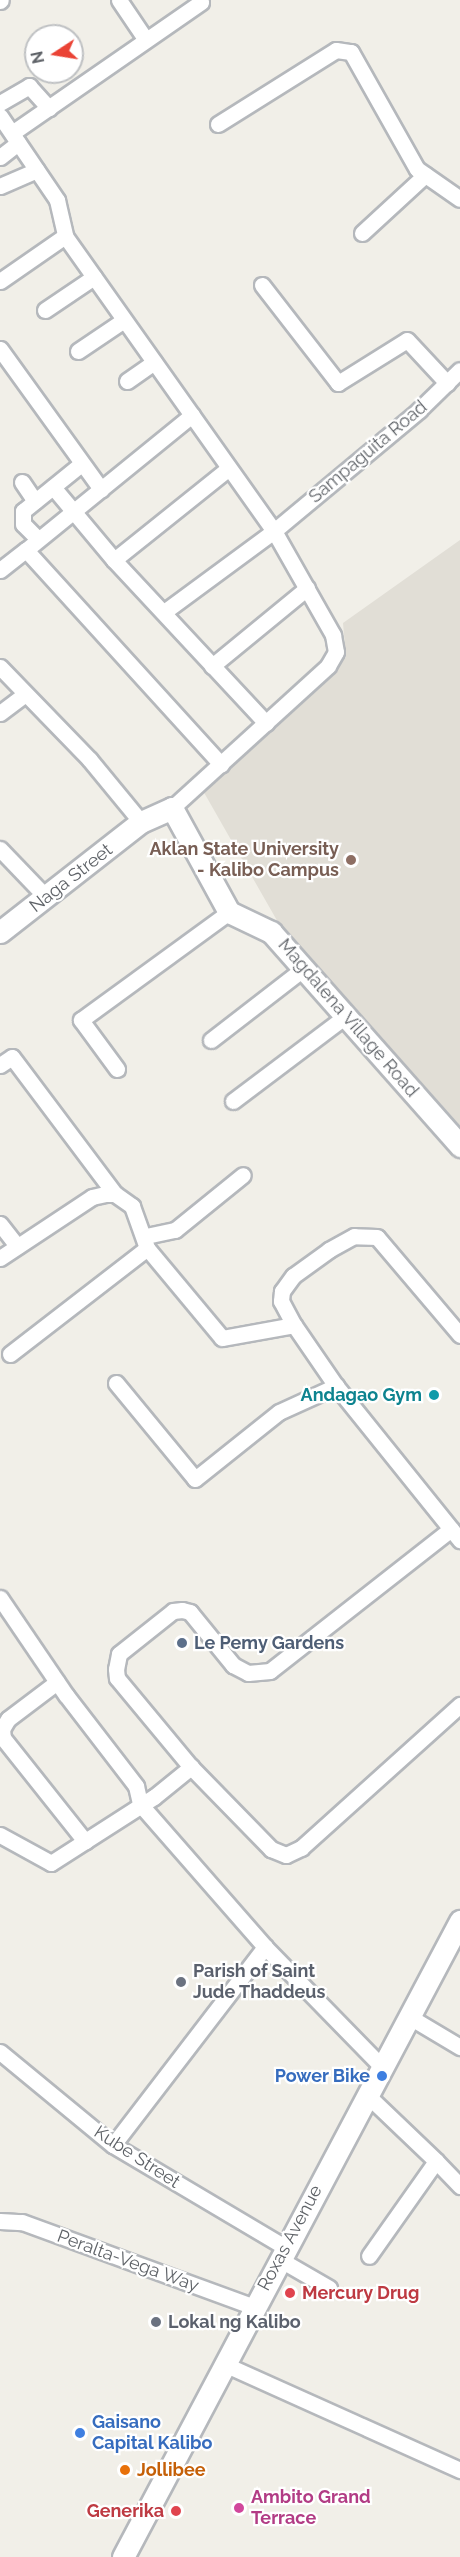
<!DOCTYPE html>
<html>
<head>
<meta charset="utf-8">
<style>
  body { margin:0 }
  #map { position:relative; width:460px; height:2557px; overflow:hidden; background:#f1efe8; font-family:Raleway,sans-serif }
  div>[style] { position:absolute }
  .education>* { inset:0; background:#e1ded6 }
  .roads { filter:drop-shadow(2px 0 #b5b8bc) drop-shadow(-2px 0 #b5b8bc) drop-shadow(0 2px #b5b8bc) drop-shadow(0 -2px #b5b8bc) }
  .street>* { height:15px; margin:-7.5px; padding:0 7.5px; transform-origin:7.5px; border-radius:7.5px; background:#fff }
  .secondary>* { height:21px; margin:-10.5px; padding:0 10.5px; transform-origin:10.5px; border-radius:10.5px; background:#fff }
  .dots>* { width:16px; height:16px; translate:-50% -50%; box-sizing:border-box; border:3px solid #fff; border-radius:50% }
  span { translate:-50% -50%; white-space:nowrap; text-align:center; line-height:1.15; -webkit-text-stroke:4.5px #fff; paint-order:stroke }
  .street-label { font-size:18px; color:#5f6368 }
  .education-label { font-size:18px; color:#785e54; font-weight:700 }
  .right { translate:-100% -50%; text-align:right }
  .culture-label { font-size:18px; color:#0d838f; font-weight:700 }
  .service-label { font-size:18px; color:#4e5e75; font-weight:700 }
  .left { translate:0 -50%; text-align:left }
  .worship-label { font-size:18px; color:#5b616d; font-weight:700 }
  .shop-label { font-size:18px; color:#366cbe; font-weight:700 }
  .health-label { font-size:18px; color:#be3a42; font-weight:700 }
  .food-label { font-size:18px; color:#c56008; font-weight:700 }
  .hotel-label { font-size:18px; color:#b23c85; font-weight:700 }
  .north { position:absolute; left:24px; top:24px; width:60px; height:60px; box-sizing:border-box; background:#fff; border:2px solid #bfc1c3; border-radius:50%; rotate:258deg; font-size:16px; font-weight:700; line-height:24px; text-align:center; color:#5f6368 }
  .north::after { content:''; display:block; margin:auto; width:21px; height:27px; background:#ea4335; clip-path:polygon(50% 0,100% 100%,50% 72%,0 100%) }
</style>
</head>
<body>
<div id="map">
  <div class="education">
    <div style="clip-path:polygon(460px 540px,460px 1130px,283px 931px,202px 789px,346px 657px,343px 623px)"></div>
  </div>
  <div class="roads">
    <div class="street">
      <div style="left:119px;top:0;width:48px;rotate:56deg"></div>
      <div style="left:0;top:1px;width:1px;rotate:-45deg"></div>
      <div style="left:0;top:103px;width:34px;rotate:-30deg"></div>
      <div style="left:29px;top:86px;width:30px;rotate:48deg"></div>
      <div style="left:0;top:116px;width:102px;rotate:55.8deg"></div>
      <div style="left:57px;top:200px;width:37px;rotate:77deg"></div>
      <div style="left:65px;top:236px;width:362px;rotate:54.7deg"></div>
      <div style="left:274px;top:531px;width:120px;rotate:60.4deg"></div>
      <div style="left:333px;top:635px;width:17px;rotate:80deg"></div>
      <div style="left:336px;top:652px;width:16px;rotate:120deg"></div>
      <div style="left:328px;top:666px;width:211px;rotate:137.7deg"></div>
      <div style="left:218px;top:124px;width:139px;rotate:-32.1deg"></div>
      <div style="left:336px;top:50px;width:15px;rotate:8deg"></div>
      <div style="left:351px;top:52px;width:134px;rotate:60.6deg"></div>
      <div style="left:417px;top:169px;width:52px;rotate:34.9deg"></div>
      <div style="left:12px;top:133px;width:230px;rotate:-34.7deg"></div>
      <div style="left:0;top:157px;width:23px;rotate:-38deg"></div>
      <div style="left:0;top:186px;width:40px;rotate:-23.4deg"></div>
      <div style="left:362px;top:233px;width:86px;rotate:-42.6deg"></div>
      <div style="left:0;top:281px;width:79px;rotate:-34.7deg"></div>
      <div style="left:262px;top:285px;width:124px;rotate:52.2deg"></div>
      <div style="left:338px;top:383px;width:81px;rotate:-31.9deg"></div>
      <div style="left:407px;top:340px;width:59px;rotate:47.1deg"></div>
      <div style="left:45px;top:310px;width:59px;rotate:-34deg"></div>
      <div style="left:0;top:349px;width:173px;rotate:54.2deg"></div>
      <div style="left:78px;top:351px;width:55px;rotate:-34deg"></div>
      <div style="left:127px;top:381px;width:33px;rotate:-35deg"></div>
      <div style="left:192px;top:415px;width:214px;rotate:140.9deg"></div>
      <div style="left:26px;top:550px;width:290px;rotate:47.7deg"></div>
      <div style="left:22px;top:482px;width:23px;rotate:56deg"></div>
      <div style="left:53px;top:487px;width:95px;rotate:50.1deg"></div>
      <div style="left:114px;top:560px;width:223px;rotate:47deg"></div>
      <div style="left:38px;top:539px;width:21px;rotate:-135deg"></div>
      <div style="left:23px;top:524px;width:13px;rotate:-90deg"></div>
      <div style="left:23px;top:511px;width:75px;rotate:-39deg"></div>
      <div style="left:114px;top:560px;width:147px;rotate:-38.7deg"></div>
      <div style="left:0;top:570px;width:33px;rotate:-38deg"></div>
      <div style="left:164px;top:612px;width:137px;rotate:-36.4deg"></div>
      <div style="left:274px;top:531px;width:189px;rotate:-39.8deg"></div>
      <div style="left:419px;top:410px;width:57px;rotate:-44.3deg"></div>
      <div style="left:212px;top:666px;width:123px;rotate:-39.4deg"></div>
      <div style="left:0;top:667px;width:129px;rotate:45.9deg"></div>
      <div style="left:90px;top:760px;width:80px;rotate:50.6deg"></div>
      <div style="left:0;top:713px;width:30px;rotate:-37deg"></div>
      <div style="left:0;top:849px;width:68px;rotate:46.2deg"></div>
      <div style="left:211px;top:1040px;width:116px;rotate:-37.7deg"></div>
      <div style="left:0;top:1065px;width:14px;rotate:-34deg"></div>
      <div style="left:12px;top:1057px;width:171px;rotate:53.1deg"></div>
      <div style="left:117px;top:1069px;width:61px;rotate:-126.3deg"></div>
      <div style="left:81px;top:1020px;width:183px;rotate:-36.1deg"></div>
      <div style="left:233px;top:1101px;width:141px;rotate:-37deg"></div>
      <div style="left:0;top:1224px;width:28px;rotate:52deg"></div>
      <div style="left:146px;top:1236px;width:30px;rotate:-12deg"></div>
      <div style="left:175px;top:1230px;width:87px;rotate:-39deg"></div>
      <div style="left:0;top:1258px;width:110px;rotate:-33.5deg"></div>
      <div style="left:92px;top:1197px;width:13px;rotate:-13deg"></div>
      <div style="left:105px;top:1194px;width:10px"></div>
      <div style="left:115px;top:1194px;width:21px;rotate:35deg"></div>
      <div style="left:132px;top:1206px;width:45px;rotate:70.3deg"></div>
      <div style="left:460px;top:1335px;width:128px;rotate:-130.3deg"></div>
      <div style="left:377px;top:1237px;width:23px;rotate:-178deg"></div>
      <div style="left:354px;top:1236px;width:29px;rotate:151deg"></div>
      <div style="left:329px;top:1250px;width:44px;rotate:144.2deg"></div>
      <div style="left:293px;top:1276px;width:19px;rotate:126deg"></div>
      <div style="left:282px;top:1291px;width:10px;rotate:96deg"></div>
      <div style="left:281px;top:1301px;width:27px;rotate:62deg"></div>
      <div style="left:294px;top:1325px;width:74px;rotate:55.5deg"></div>
      <div style="left:336px;top:1386px;width:198px;rotate:51.2deg"></div>
      <div style="left:10px;top:1354px;width:173px;rotate:-37.7deg"></div>
      <div style="left:147px;top:1248px;width:117px;rotate:50.2deg"></div>
      <div style="left:222px;top:1338px;width:73px;rotate:-10.2deg"></div>
      <div style="left:116px;top:1383px;width:124px;rotate:50.5deg"></div>
      <div style="left:195px;top:1479px;width:107px;rotate:-38.6deg"></div>
      <div style="left:279px;top:1412px;width:63px;rotate:-24.5deg"></div>
      <div style="left:451px;top:1529px;width:230px;rotate:141.9deg"></div>
      <div style="left:270px;top:1671px;width:22px;rotate:175deg"></div>
      <div style="left:248px;top:1673px;width:17px;rotate:-152deg"></div>
      <div style="left:233px;top:1665px;width:68px;rotate:-129.1deg"></div>
      <div style="left:190px;top:1612px;width:8px;rotate:-166deg"></div>
      <div style="left:182px;top:1610px;width:9px;rotate:174deg"></div>
      <div style="left:173px;top:1611px;width:69px;rotate:141.5deg"></div>
      <div style="left:119px;top:1654px;width:15px;rotate:101deg"></div>
      <div style="left:116px;top:1669px;width:9px;rotate:84deg"></div>
      <div style="left:117px;top:1678px;width:116px;rotate:50.3deg"></div>
      <div style="left:191px;top:1767px;width:115px;rotate:45.7deg"></div>
      <div style="left:271px;top:1849px;width:16px;rotate:22deg"></div>
      <div style="left:286px;top:1855px;width:17px;rotate:-25deg"></div>
      <div style="left:301px;top:1848px;width:214px;rotate:-42deg"></div>
      <div style="left:0;top:1598px;width:117px;rotate:55.8deg"></div>
      <div style="left:66px;top:1695px;width:115px;rotate:52.4deg"></div>
      <div style="left:136px;top:1786px;width:18px;rotate:77deg"></div>
      <div style="left:57px;top:1682px;width:61px;rotate:142.9deg"></div>
      <div style="left:8px;top:1719px;width:12px;rotate:121deg"></div>
      <div style="left:2px;top:1729px;width:9px;rotate:84deg"></div>
      <div style="left:3px;top:1738px;width:132px;rotate:51.5deg"></div>
      <div style="left:140px;top:1804px;width:190px;rotate:48.8deg"></div>
      <div style="left:265px;top:1947px;width:166px;rotate:45.7deg"></div>
      <div style="left:0;top:1835px;width:58px;rotate:28.8deg"></div>
      <div style="left:51px;top:1863px;width:122px;rotate:-32.7deg"></div>
      <div style="left:154px;top:1797px;width:48px;rotate:-39deg"></div>
      <div style="left:408px;top:2016px;width:61px;rotate:30.8deg"></div>
      <div style="left:0;top:2052px;width:146px;rotate:39.5deg"></div>
      <div style="left:113px;top:2145px;width:200px;rotate:30.7deg"></div>
      <div style="left:366px;top:2094px;width:97px;rotate:43.7deg"></div>
      <div style="left:436px;top:2161px;width:116px;rotate:125.2deg"></div>
      <div style="left:113px;top:2145px;width:250px;rotate:-52.5deg"></div>
      <div style="left:436px;top:2161px;width:35px;rotate:46deg"></div>
      <div style="left:0;top:2221px;width:22px;rotate:3deg"></div>
      <div style="left:22px;top:2222px;width:247px;rotate:20.1deg"></div>
      <div style="left:279px;top:2259px;width:58px;rotate:30.1deg"></div>
      <div style="left:224px;top:2364px;width:259px;rotate:24.2deg"></div>
    </div>
    <div class="secondary">
      <div style="left:0;top:932px;width:179px;rotate:-38deg"></div>
      <div style="left:141px;top:822px;width:34px;rotate:-24deg"></div>
      <div style="left:172px;top:808px;width:119px;rotate:61.3deg"></div>
      <div style="left:229px;top:912px;width:47px;rotate:25.5deg"></div>
      <div style="left:271px;top:932px;width:286px;rotate:48.5deg"></div>
      <div style="left:123px;top:2557px;width:720px;rotate:-62.08deg"></div>
    </div>
  </div>
  <div class="dots">
    <div style="left:351px;top:860px;background:#8d6e63"></div>
    <div style="left:434px;top:1395px;background:#0f9aa8"></div>
    <div style="left:182px;top:1643px;background:#5c6f8a"></div>
    <div style="left:181px;top:1982px;background:#6b7280"></div>
    <div style="left:382px;top:2076px;background:#3f7fe0"></div>
    <div style="left:290px;top:2293px;background:#e0444e"></div>
    <div style="left:156px;top:2322px;background:#6b7280"></div>
    <div style="left:80px;top:2433px;background:#3f7fe0"></div>
    <div style="left:125px;top:2470px;background:#e8710a"></div>
    <div style="left:239px;top:2508px;background:#d1479c"></div>
    <div style="left:176px;top:2511px;background:#e0444e"></div>
  </div>
  <div class="street-label">
    <span style="left:368px;top:452px;rotate:-40deg">Sampaguita Road</span>
    <span style="left:71px;top:878px;rotate:-38deg">Naga Street</span>
    <span style="left:348px;top:1018px;rotate:49deg">Magdalena Village Road</span>
    <span style="left:137px;top:2157px;rotate:33deg">Kube Street</span>
    <span style="left:290px;top:2238px;rotate:-62deg">Roxas Avenue</span>
    <span style="left:128px;top:2261px;rotate:20deg">Peralta-Vega Way</span>
  </div>
  <div class="education-label">
    <span class="right" style="left:339px;top:860px">Aklan State University<br>- Kalibo Campus</span>
  </div>
  <div class="culture-label">
    <span class="right" style="left:422px;top:1395px">Andagao Gym</span>
  </div>
  <div class="service-label">
    <span class="left" style="left:194px;top:1643px">Le Pemy Gardens</span>
  </div>
  <div class="worship-label">
    <span class="left" style="left:193px;top:1982px">Parish of Saint<br>Jude Thaddeus</span>
    <span class="left" style="left:168px;top:2322px">Lokal ng Kalibo</span>
  </div>
  <div class="shop-label">
    <span class="right" style="left:370px;top:2076px">Power Bike</span>
    <span class="left" style="left:92px;top:2433px">Gaisano<br>Capital Kalibo</span>
  </div>
  <div class="health-label">
    <span class="left" style="left:302px;top:2293px">Mercury Drug</span>
    <span class="right" style="left:164px;top:2511px">Generika</span>
  </div>
  <div class="food-label">
    <span class="left" style="left:137px;top:2470px">Jollibee</span>
  </div>
  <div class="hotel-label">
    <span class="left" style="left:251px;top:2508px">Ambito Grand<br>Terrace</span>
  </div>
  <div class="north">N</div>
</div>
</body>
</html>
